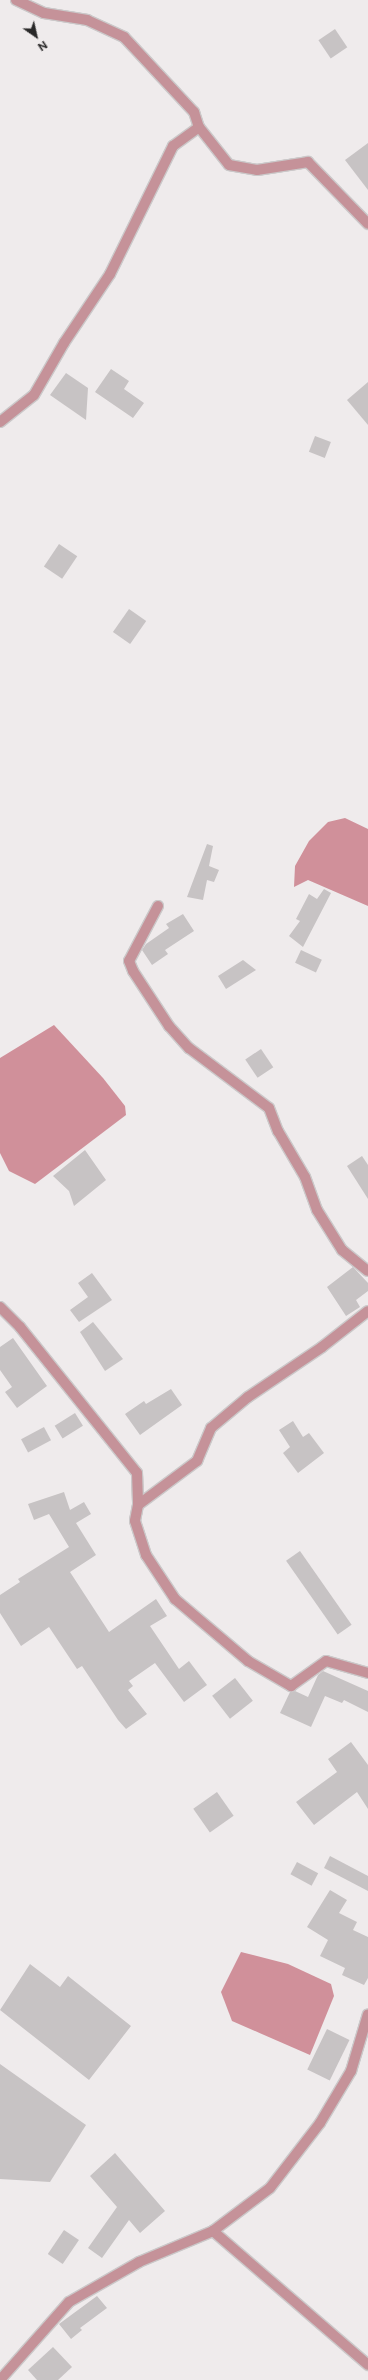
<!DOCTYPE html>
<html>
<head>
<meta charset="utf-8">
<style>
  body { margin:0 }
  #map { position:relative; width:368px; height:2380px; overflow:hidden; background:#efebec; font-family:"Public Sans",sans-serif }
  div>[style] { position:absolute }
  .water>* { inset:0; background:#d0909a }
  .building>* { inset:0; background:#c7c3c4; transform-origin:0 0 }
  .roads { filter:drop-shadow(1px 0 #cbc8c9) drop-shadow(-1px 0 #cbc8c9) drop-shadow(0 1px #cbc8c9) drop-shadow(0 -1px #cbc8c9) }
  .street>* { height:10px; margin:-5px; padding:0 5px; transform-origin:5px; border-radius:5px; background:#c59299 }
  span { translate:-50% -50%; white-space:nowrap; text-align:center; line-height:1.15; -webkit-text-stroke:3px #efebec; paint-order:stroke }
  .north { position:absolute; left:16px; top:16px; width:40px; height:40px; -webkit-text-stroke:3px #efebec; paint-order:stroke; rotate:146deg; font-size:11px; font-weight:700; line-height:16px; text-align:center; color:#292828 }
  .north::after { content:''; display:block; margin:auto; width:14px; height:18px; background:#292828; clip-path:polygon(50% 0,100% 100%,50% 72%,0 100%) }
</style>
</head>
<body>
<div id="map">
  <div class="water">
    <div style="clip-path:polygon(345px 818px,368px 829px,368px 906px,308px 880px,294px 887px,295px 866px,309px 841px,328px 822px)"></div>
    <div style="clip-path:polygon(54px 1025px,103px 1078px,125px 1106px,126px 1115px,35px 1184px,9px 1171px,0 1153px,0 1058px)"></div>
    <div style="clip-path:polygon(241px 1952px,288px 1964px,331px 1984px,334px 1996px,310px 2055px,232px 2021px,221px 1992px)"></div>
  </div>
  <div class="building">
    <div style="left:335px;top:29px;width:22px;height:20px;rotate:56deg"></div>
    <div style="clip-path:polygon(368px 143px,368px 190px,345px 160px)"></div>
    <div style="clip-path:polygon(111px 369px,129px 381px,124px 389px,144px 403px,133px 418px,95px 392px)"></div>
    <div style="clip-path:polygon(66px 373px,88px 388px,86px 420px,50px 395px)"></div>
    <div style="clip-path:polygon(368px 382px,368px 425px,347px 400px)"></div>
    <div style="left:315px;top:436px;width:17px;height:17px;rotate:21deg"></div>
    <div style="left:59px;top:544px;width:22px;height:27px;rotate:34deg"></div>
    <div style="left:129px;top:609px;width:21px;height:28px;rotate:35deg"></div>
    <div style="clip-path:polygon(207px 844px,213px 846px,209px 866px,219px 870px,214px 882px,207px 880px,203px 900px,187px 897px)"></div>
    <div style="clip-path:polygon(324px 889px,331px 893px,303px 947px,289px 936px,300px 921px,296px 919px,309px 894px,317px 899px)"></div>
    <div style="clip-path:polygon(183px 914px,194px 931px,165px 950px,168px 954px,152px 965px,142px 950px,146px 944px,169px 928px,166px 924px)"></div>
    <div style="left:301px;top:950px;width:23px;height:14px;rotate:25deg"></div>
    <div style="clip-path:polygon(243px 960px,256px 970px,226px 989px,218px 976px)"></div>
    <div style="left:261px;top:1049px;width:22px;height:19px;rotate:56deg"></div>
    <div style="clip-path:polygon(85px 1150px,106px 1180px,74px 1206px,69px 1191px,53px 1176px)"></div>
    <div style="clip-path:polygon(362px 1156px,368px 1165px,368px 1199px,347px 1166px)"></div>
    <div style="clip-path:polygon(353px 1267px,368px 1283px,368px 1291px,356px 1300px,360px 1307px,346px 1316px,327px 1287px)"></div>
    <div style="clip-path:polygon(92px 1273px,112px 1300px,79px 1322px,70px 1310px,88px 1297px,78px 1283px)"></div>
    <div style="clip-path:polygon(93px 1322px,123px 1359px,105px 1371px,80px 1332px)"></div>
    <div style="clip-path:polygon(13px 1338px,47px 1386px,17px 1408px,5px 1392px,12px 1387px,0 1370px,0 1347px)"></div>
    <div style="clip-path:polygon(171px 1389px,182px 1405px,140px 1435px,125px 1414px,144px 1401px,146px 1404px)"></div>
    <div style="left:75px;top:1413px;width:15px;height:24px;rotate:58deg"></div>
    <div style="clip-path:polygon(293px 1421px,303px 1437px,309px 1433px,324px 1453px,298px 1473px,283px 1453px,290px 1447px,279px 1430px)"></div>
    <div style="left:44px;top:1427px;width:15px;height:26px;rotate:62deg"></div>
    <div style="clip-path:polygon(64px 1492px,70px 1510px,84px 1502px,91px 1514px,76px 1523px,96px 1555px,70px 1572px,109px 1632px,156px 1599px,167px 1616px,150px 1626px,179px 1669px,189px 1661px,207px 1685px,184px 1702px,155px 1663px,129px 1681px,133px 1686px,128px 1690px,147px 1714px,126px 1729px,118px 1720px,82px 1666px,77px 1669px,49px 1627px,21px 1646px,0 1613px,0 1595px,20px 1582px,18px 1579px,69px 1547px,49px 1514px,34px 1520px,28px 1504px)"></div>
    <div style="left:300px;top:1551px;width:90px;height:17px;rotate:55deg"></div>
    <div style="clip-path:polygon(323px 1671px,368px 1691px,368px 1712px,344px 1700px,342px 1703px,325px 1696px,311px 1727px,280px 1713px,290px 1692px,295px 1691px,308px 1697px,318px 1675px)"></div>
    <div style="left:235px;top:1678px;width:29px;height:29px;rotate:52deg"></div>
    <div style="clip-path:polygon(351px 1742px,368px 1765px,368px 1809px,357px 1792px,314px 1825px,296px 1802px,337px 1772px,328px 1759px)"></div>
    <div style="left:217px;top:1792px;width:29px;height:29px;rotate:55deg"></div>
    <div style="clip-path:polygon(330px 1856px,368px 1876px,368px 1891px,324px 1868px)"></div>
    <div style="left:297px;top:1862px;width:24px;height:14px;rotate:28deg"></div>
    <div style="clip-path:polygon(330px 1890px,347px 1900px,339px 1913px,357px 1922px,353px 1930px,368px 1937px,368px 1978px,364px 1985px,342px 1975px,345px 1968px,320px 1956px,328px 1940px,307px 1927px)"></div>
    <div style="clip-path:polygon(30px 1964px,60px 1987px,68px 1976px,131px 2026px,89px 2080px,0 2010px)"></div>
    <div style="left:327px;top:2029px;width:25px;height:45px;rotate:26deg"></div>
    <div style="clip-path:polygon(0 2064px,86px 2125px,50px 2182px,0 2179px)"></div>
    <div style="clip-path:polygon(115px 2153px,165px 2211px,140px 2233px,129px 2220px,102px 2258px,88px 2248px,117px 2207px,90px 2176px)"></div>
    <div style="left:64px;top:2230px;width:18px;height:29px;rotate:34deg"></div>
    <div style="clip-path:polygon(97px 2296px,107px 2308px,80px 2328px,82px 2330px,71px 2339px,59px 2324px)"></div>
    <div style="clip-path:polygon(53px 2347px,72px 2367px,58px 2380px,37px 2380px,28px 2370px)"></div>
  </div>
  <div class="roads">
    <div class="street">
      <div style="left:16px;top:0;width:31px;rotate:25deg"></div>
      <div style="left:44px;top:13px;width:44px;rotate:9.2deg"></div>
      <div style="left:87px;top:20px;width:41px;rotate:24.7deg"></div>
      <div style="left:124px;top:37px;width:103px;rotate:47deg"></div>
      <div style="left:194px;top:112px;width:16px;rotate:72deg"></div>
      <div style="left:199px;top:127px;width:48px;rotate:51.7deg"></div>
      <div style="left:229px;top:165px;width:28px;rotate:10deg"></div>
      <div style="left:257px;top:170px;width:52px;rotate:-8.9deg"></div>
      <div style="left:308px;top:162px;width:86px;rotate:45.9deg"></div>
      <div style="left:0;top:422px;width:43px;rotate:-38.5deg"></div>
      <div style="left:34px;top:395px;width:60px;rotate:-60deg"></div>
      <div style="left:64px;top:343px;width:83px;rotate:-56.3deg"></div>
      <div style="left:110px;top:274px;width:143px;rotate:-63.8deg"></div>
      <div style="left:173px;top:146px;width:32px;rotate:-36deg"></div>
      <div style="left:158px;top:906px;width:62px;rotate:117.8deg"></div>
      <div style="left:129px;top:961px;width:11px;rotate:68deg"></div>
      <div style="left:133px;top:971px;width:66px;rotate:56.8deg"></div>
      <div style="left:169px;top:1026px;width:30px;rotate:48deg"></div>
      <div style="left:189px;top:1048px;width:100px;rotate:36.9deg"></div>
      <div style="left:269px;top:1108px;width:25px;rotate:69deg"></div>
      <div style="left:278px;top:1131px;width:53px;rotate:59.6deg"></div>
      <div style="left:305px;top:1177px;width:35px;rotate:70deg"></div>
      <div style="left:317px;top:1210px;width:47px;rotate:58deg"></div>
      <div style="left:342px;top:1250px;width:33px;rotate:39deg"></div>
      <div style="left:0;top:1307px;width:28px;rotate:45deg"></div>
      <div style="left:20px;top:1327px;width:187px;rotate:51.3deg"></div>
      <div style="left:137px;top:1473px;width:32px;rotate:88deg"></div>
      <div style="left:138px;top:1505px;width:16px;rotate:101deg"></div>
      <div style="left:135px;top:1521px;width:36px;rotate:72deg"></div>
      <div style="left:146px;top:1555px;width:53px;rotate:56.6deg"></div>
      <div style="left:175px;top:1599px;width:96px;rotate:40.3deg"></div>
      <div style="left:248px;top:1661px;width:50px;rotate:30.2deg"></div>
      <div style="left:291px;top:1686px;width:43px;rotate:-35.5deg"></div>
      <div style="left:326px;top:1661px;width:44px;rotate:15.9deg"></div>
      <div style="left:138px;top:1505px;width:74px;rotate:-36.7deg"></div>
      <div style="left:197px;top:1461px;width:36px;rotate:-67deg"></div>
      <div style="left:211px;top:1428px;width:48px;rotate:-40deg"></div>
      <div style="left:248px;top:1397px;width:89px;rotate:-34deg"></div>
      <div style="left:322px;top:1347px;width:58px;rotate:-38deg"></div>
      <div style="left:213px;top:2231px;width:205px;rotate:40.8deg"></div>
      <div style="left:0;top:2380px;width:104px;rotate:-48.5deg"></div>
      <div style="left:69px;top:2302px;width:81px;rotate:-29.7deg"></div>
      <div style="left:139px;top:2262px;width:80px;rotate:-22.7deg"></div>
      <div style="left:213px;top:2231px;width:71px;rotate:-37deg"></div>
      <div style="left:270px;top:2188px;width:82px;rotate:-52.4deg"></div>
      <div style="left:320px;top:2123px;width:61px;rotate:-59.2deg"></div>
      <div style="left:351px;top:2071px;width:59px;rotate:-73.4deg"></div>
    </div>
  </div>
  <div class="north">N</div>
</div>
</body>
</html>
